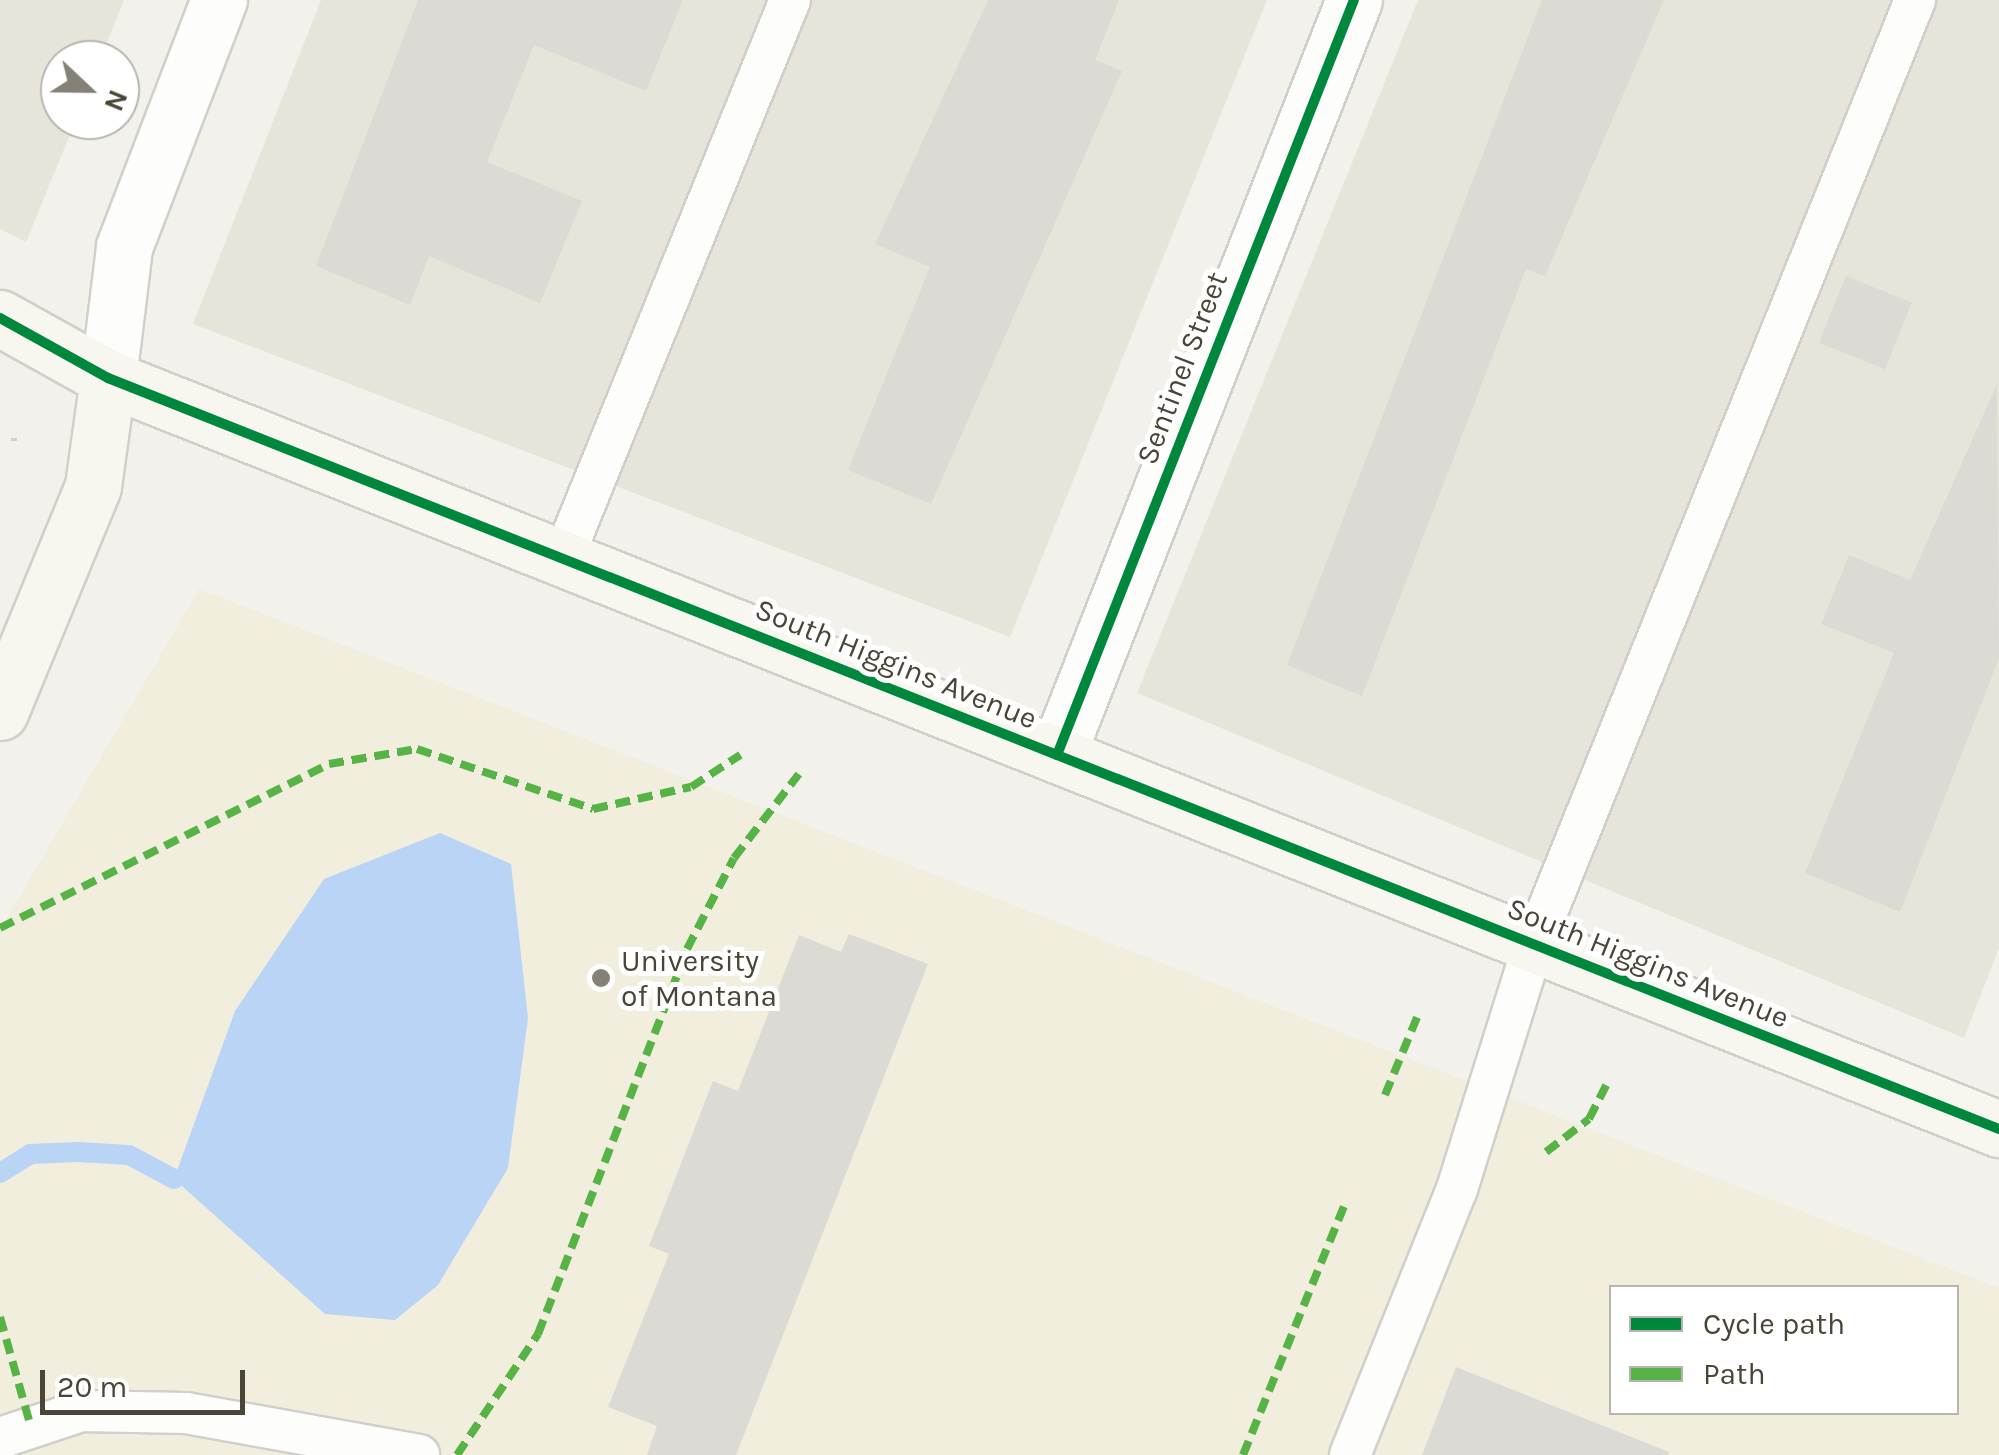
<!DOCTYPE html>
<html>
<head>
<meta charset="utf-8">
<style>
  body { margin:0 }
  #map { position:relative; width:1999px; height:1455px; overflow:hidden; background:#f2f1ec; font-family:Karla,sans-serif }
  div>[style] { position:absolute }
  .residential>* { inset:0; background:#e7e5d9 }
  .education>* { inset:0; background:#f1eedd }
  .water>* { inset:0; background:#b9d4f4 }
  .stream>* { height:20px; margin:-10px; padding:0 10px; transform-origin:10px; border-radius:10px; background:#b9d4f4 }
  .building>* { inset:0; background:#dcdad4; transform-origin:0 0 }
  .path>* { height:6px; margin-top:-3px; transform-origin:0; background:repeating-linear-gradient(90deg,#d2d1cb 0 5px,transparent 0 10px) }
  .roads { filter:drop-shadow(2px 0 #d0cfc9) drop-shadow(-2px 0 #d0cfc9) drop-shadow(0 2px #d0cfc9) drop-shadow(0 -2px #d0cfc9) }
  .lane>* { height:40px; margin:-20px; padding:0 20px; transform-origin:20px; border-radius:20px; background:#fdfdfc }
  .street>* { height:55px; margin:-27.5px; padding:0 27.5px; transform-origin:27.5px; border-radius:27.5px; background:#fdfdfc }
  .secondary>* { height:55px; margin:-27.5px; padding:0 27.5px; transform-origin:27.5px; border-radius:27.5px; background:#f7f6ef }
  .quiet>* { height:8px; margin-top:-4px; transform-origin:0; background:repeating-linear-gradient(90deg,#57b346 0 15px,transparent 0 23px) }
  .cycleway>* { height:10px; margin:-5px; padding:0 5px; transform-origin:5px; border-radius:5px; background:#00873e }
  .dots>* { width:28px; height:28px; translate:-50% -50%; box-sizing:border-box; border:5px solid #fff; border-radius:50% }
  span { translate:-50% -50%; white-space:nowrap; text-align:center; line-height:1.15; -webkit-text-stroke:10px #fff; paint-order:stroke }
  .street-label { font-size:30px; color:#4a4536 }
  .poi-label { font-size:30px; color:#4a4536 }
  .left { translate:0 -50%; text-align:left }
  .legend { position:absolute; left:1609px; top:1285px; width:350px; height:130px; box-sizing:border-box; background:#fff; border:2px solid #b7b5af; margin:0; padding:12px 18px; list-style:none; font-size:30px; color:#4a4536 }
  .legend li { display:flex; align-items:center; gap:20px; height:50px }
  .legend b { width:50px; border:2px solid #b7b5af }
  .north { position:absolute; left:40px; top:40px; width:100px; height:100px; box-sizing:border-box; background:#fff; border:2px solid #b7b5af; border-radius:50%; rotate:112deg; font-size:28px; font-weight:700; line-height:40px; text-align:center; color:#4a4536 }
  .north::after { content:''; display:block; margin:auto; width:35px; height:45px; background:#858176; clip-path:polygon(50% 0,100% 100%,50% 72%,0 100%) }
  .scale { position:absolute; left:40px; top:1370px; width:205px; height:45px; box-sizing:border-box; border:5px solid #4a4536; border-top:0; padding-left:12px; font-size:30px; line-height:35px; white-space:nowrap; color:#4a4536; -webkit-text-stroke:8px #fff; paint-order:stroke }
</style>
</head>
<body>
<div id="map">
  <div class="residential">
    <div style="clip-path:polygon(0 0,124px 0,100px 60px,60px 60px,60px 120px,76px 120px,26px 242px,0 229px)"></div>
    <div style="clip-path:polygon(321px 0,1267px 0,1010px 637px,193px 324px)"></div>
    <div style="clip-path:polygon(1418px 0,1999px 0,1999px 948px,1964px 1038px,1137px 693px)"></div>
  </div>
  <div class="education">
    <div style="clip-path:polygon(evenodd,199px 589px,1999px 1288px,1999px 1455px,0 1455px,0 930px,199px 589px,1612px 1288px,1956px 1288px,1956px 1412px,1612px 1412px,1612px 1288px)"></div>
  </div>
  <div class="water">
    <div style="clip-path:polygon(440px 833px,511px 864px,528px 1018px,508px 1168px,438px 1285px,395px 1320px,325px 1314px,174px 1179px,235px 1011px,324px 879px)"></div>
  </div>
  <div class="stream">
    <div style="left:0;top:1173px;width:36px;rotate:-32deg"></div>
    <div style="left:30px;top:1154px;width:48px;rotate:-2.4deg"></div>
    <div style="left:78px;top:1152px;width:51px;rotate:3.4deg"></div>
    <div style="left:129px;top:1155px;width:51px;rotate:28.1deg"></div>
  </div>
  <div class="building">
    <div style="clip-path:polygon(418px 0,683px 0,646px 91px,534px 45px,487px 162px,582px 201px,540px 303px,429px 256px,410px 305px,316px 266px)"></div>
    <div style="clip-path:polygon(988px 0,1119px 0,1095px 60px,1122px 71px,931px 504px,848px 470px,930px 267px,875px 244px)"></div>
    <div style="clip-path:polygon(1542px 0,1664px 0,1545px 276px,1526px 269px,1362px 696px,1287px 665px)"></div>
    <div style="left:1846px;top:276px;width:71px;height:72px;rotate:22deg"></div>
    <div style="clip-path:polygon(1997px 384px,1999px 658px,1900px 912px,1805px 873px,1894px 653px,1821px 624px,1849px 555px,1910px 580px)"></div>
    <div style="clip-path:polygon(849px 934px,928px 964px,736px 1455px,647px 1455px,657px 1426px,608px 1407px,669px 1254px,649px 1246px,713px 1081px,738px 1091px,799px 935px,841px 952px)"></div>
    <div style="clip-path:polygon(1456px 1367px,1669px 1452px,1668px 1455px,1422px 1455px)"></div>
  </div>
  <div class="path">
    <div style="left:14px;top:438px;width:3px;rotate:90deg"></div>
  </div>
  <div class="roads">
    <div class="lane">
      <div style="left:563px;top:558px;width:602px;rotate:-67.86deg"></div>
      <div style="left:0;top:1438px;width:85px;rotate:-18.4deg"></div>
      <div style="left:81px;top:1411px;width:105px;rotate:1.1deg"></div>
      <div style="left:186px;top:1413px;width:237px;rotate:10.2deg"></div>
      <div style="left:1350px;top:1455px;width:287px;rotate:-68.1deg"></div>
      <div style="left:1457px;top:1189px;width:257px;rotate:-72.6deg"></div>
      <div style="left:1534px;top:944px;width:1018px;rotate:-68.02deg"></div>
    </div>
    <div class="street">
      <div style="left:108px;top:378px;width:132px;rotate:-83deg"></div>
      <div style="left:124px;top:247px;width:265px;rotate:-69deg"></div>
      <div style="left:1057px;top:755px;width:811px;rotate:-68.53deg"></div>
    </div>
    <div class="secondary">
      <div style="left:0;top:318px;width:124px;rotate:29.1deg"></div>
      <div style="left:108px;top:378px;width:2035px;rotate:21.66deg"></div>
      <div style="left:0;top:712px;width:244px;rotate:-67.6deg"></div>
      <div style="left:93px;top:486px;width:109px;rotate:-82.1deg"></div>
    </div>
  </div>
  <div class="quiet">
    <div style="left:0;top:928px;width:368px;rotate:-26.5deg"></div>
    <div style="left:329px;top:764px;width:89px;rotate:-9.7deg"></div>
    <div style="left:417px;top:749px;width:186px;rotate:18.8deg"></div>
    <div style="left:593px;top:809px;width:100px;rotate:-12.7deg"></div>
    <div style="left:691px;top:787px;width:59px;rotate:-33.1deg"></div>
    <div style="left:1385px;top:1095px;width:92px;rotate:-67.6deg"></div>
    <div style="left:1546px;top:1152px;width:54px;rotate:-37.5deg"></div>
    <div style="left:1589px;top:1119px;width:38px;rotate:-63deg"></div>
    <div style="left:0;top:1317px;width:114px;rotate:74.3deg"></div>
    <div style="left:457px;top:1455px;width:146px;rotate:-56.2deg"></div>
    <div style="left:538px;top:1334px;width:413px;rotate:-68.8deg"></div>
    <div style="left:687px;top:949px;width:102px;rotate:-62.7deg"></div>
    <div style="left:734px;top:858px;width:106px;rotate:-52.3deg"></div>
    <div style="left:1243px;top:1455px;width:276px;rotate:-67.9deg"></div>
  </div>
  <div class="cycleway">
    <div style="left:0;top:318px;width:124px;rotate:29.1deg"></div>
    <div style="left:108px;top:378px;width:2035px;rotate:21.66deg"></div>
    <div style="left:1057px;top:755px;width:811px;rotate:-68.53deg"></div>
  </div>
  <div class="dots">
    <div style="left:601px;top:978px;background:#858176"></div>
  </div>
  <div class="street-label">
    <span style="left:1182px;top:368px;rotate:-69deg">Sentinel Street</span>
    <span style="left:896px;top:664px;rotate:22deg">South Higgins Avenue</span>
    <span style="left:1648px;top:963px;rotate:22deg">South Higgins Avenue</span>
  </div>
  <div class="poi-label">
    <span class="left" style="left:621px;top:978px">University<br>of Montana</span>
  </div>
  <ul class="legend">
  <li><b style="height:12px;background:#00873e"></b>Cycle path</li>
  <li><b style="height:12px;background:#57b346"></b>Path</li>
  </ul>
  <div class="north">N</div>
  <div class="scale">20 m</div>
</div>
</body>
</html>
